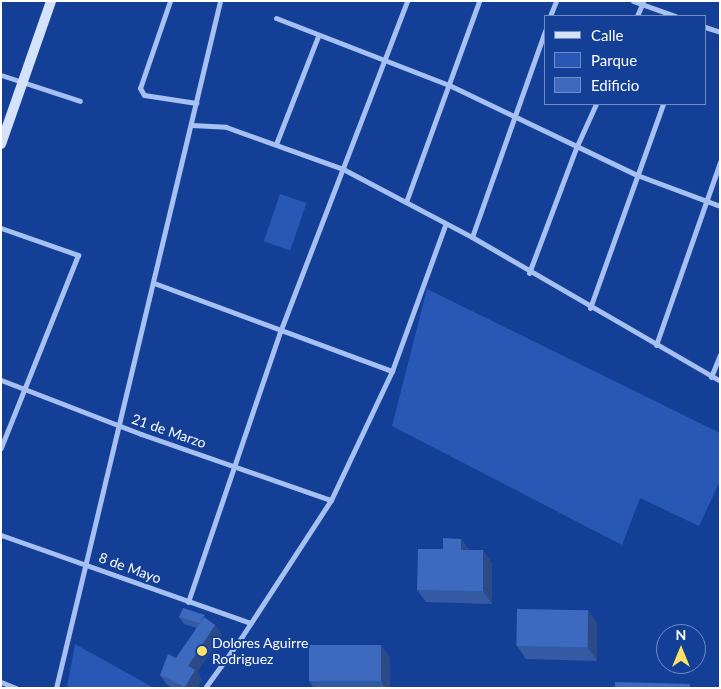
<!DOCTYPE html>
<html>
<head>
<meta charset="utf-8">
<style>
  body { margin:0 }
  #map { position:relative; width:721px; height:689px; overflow:hidden; background:#143f97; font-family:Lato,sans-serif }
  div>[style] { position:absolute }
  .green>* { inset:0; background:#2758b6; transform-origin:0 0 }
  .street>* { height:5px; margin:-2.5px; padding:0 2.5px; transform-origin:2.5px; border-radius:2.5px; background:#a6c0f2 }
  .secondary>* { height:10px; margin:-5px; padding:0 5px; transform-origin:5px; border-radius:5px; background:#d5e2fc }
  .wall>* { inset:0; background:#345aa4 }
  .shaded-wall>* { inset:0; background:#2b4a86 }
  .building>* { inset:0; background:#3d69bf; transform-origin:0 0 }
  .dots>* { width:14px; height:14px; translate:-50% -50%; box-sizing:border-box; border:2px solid #143f97; border-radius:50% }
  span { translate:-50% -50%; white-space:nowrap; text-align:center; line-height:1.15; -webkit-text-stroke:4px #143f97; paint-order:stroke }
  .street-label { font-size:14px; color:#fff }
  .poi-label { font-size:14px; color:#fff }
  .left { translate:0 -50%; text-align:left }
  .frame { position:absolute; inset:0; border:2px solid #fff; pointer-events:none }
  .legend { position:absolute; left:544px; top:15px; width:162px; height:90px; box-sizing:border-box; background:#143f97; border:1px solid #728cc1; margin:0; padding:6px 9px; list-style:none; font-size:15px; color:#fff }
  .legend li { display:flex; align-items:center; gap:10px; height:25px }
  .legend b { width:25px; border:1px solid #728cc1 }
  .north { position:absolute; left:656px; top:624px; width:50px; height:50px; box-sizing:border-box; background:#143f97; border:1px solid #728cc1; border-radius:50%; rotate:0deg; font-size:14px; font-weight:700; line-height:20px; text-align:center; color:#fff }
  .north::after { content:''; display:block; margin:auto; width:18px; height:22px; background:#ffe367; clip-path:polygon(50% 0,100% 100%,50% 72%,0 100%) }
</style>
</head>
<body>
<div id="map">
  <div class="green">
    <div style="left:280px;top:194px;width:28px;height:50px;rotate:19deg"></div>
    <div style="clip-path:polygon(427px 289px,720px 433px,720px 481px,699px 526px,640px 498px,622px 545px,392px 426px)"></div>
    <div style="clip-path:polygon(75px 644px,154px 688px,67px 688px)"></div>
  </div>
  <div class="street">
    <div style="left:170px;top:1px;width:92px;rotate:109deg"></div>
    <div style="left:140px;top:88px;width:8px;rotate:60deg"></div>
    <div style="left:144px;top:95px;width:53px;rotate:8.7deg"></div>
    <div style="left:633px;top:1px;width:45px;rotate:19.7deg"></div>
    <div style="left:550px;top:16px;width:16px;rotate:-68deg"></div>
    <div style="left:637px;top:16px;width:15px;rotate:-67deg"></div>
    <div style="left:276px;top:18px;width:186px;rotate:21.2deg"></div>
    <div style="left:449px;top:85px;width:208px;rotate:25.6deg"></div>
    <div style="left:637px;top:175px;width:89px;rotate:20.5deg"></div>
    <div style="left:705px;top:27px;width:16px;rotate:18deg"></div>
    <div style="left:1px;top:75px;width:83px;rotate:18.2deg"></div>
    <div style="left:191px;top:125px;width:35px;rotate:3deg"></div>
    <div style="left:226px;top:127px;width:124px;rotate:19.7deg"></div>
    <div style="left:343px;top:169px;width:146px;rotate:27.8deg"></div>
    <div style="left:472px;top:237px;width:287px;rotate:30.1deg"></div>
    <div style="left:276px;top:144px;width:116px;rotate:-68.7deg"></div>
    <div style="left:406px;top:202px;width:214px;rotate:-70deg"></div>
    <div style="left:1px;top:228px;width:82px;rotate:19.3deg"></div>
    <div style="left:78px;top:255px;width:208px;rotate:111.8deg"></div>
    <div style="left:472px;top:237px;width:219px;rotate:-70.5deg"></div>
    <div style="left:529px;top:273px;width:134px;rotate:-69.4deg"></div>
    <div style="left:576px;top:148px;width:48px;rotate:-65.6deg"></div>
    <div style="left:154px;top:283px;width:254px;rotate:20.3deg"></div>
    <div style="left:590px;top:308px;width:217px;rotate:-70.3deg"></div>
    <div style="left:656px;top:345px;width:194px;rotate:-70.7deg"></div>
    <div style="left:711px;top:377px;width:24px;rotate:-68deg"></div>
    <div style="left:1px;top:380px;width:150px;rotate:21.1deg"></div>
    <div style="left:141px;top:434px;width:201px;rotate:19.2deg"></div>
    <div style="left:1px;top:535px;width:265px;rotate:19.4deg"></div>
    <div style="left:188px;top:602px;width:285px;rotate:-71.2deg"></div>
    <div style="left:280px;top:332px;width:355px;rotate:-69deg"></div>
    <div style="left:1px;top:682px;width:16px;rotate:22deg"></div>
    <div style="left:56px;top:688px;width:706px;rotate:-76.57deg"></div>
    <div style="left:205px;top:688px;width:62px;rotate:-54.2deg"></div>
    <div style="left:241px;top:638px;width:165px;rotate:-56.9deg"></div>
    <div style="left:331px;top:500px;width:143px;rotate:-64.7deg"></div>
    <div style="left:392px;top:371px;width:155px;rotate:-70deg"></div>
  </div>
  <div class="secondary">
    <div style="left:1px;top:144px;width:151px;rotate:-70.7deg"></div>
  </div>
  <div class="wall">
    <div style="clip-path:polygon(461px 539px,469px 550px,492px 563px,492px 604px,426px 602px,417px 590px)"></div>
    <div style="clip-path:polygon(588px 610px,597px 623px,597px 661px,526px 659px,517px 646px)"></div>
    <div style="clip-path:polygon(179px 617px,209px 621px,215px 625px,222px 635px,197px 672px,202px 680px,197px 688px,173px 688px,167px 685px,160px 675px,176px 658px,197px 628px,184px 624px)"></div>
    <div style="clip-path:polygon(381px 645px,390px 658px,390px 688px,314px 688px,309px 681px)"></div>
  </div>
  <div class="shaded-wall">
    <div style="clip-path:polygon(461px 539px,470px 552px,461px 550px)"></div>
    <div style="clip-path:polygon(483px 550px,492px 563px,492px 604px,483px 591px)"></div>
    <div style="clip-path:polygon(588px 610px,597px 623px,597px 661px,588px 648px)"></div>
    <div style="clip-path:polygon(215px 625px,222px 635px,197px 672px,202px 680px,197px 688px,185px 688px,188px 666px)"></div>
    <div style="clip-path:polygon(381px 645px,390px 658px,390px 688px,385px 688px,381px 681px)"></div>
  </div>
  <div class="building">
    <div style="clip-path:polygon(443px 538px,461px 539px,461px 550px,483px 550px,483px 591px,417px 590px,418px 549px,443px 549px)"></div>
    <div style="clip-path:polygon(183px 608px,205px 615px,199px 623px,179px 617px)"></div>
    <div style="left:517px;top:609px;width:71px;height:37px;rotate:1deg"></div>
    <div style="clip-path:polygon(204px 617px,215px 625px,188px 666px,195px 670px,185px 687px,160px 675px,168px 654px,176px 658px)"></div>
    <div style="left:309px;top:645px;width:72px;height:36px"></div>
    <div style="clip-path:polygon(615px 682px,690px 684px,690px 688px,615px 688px)"></div>
  </div>
  <div class="dots">
    <div style="left:202px;top:651px;background:#ffe367"></div>
  </div>
  <div class="street-label">
    <span style="left:169px;top:431px;rotate:19deg">21 de Marzo</span>
    <span style="left:130px;top:568px;rotate:20deg">8 de Mayo</span>
  </div>
  <div class="poi-label">
    <span class="left" style="left:212px;top:651px">Dolores Aguirre<br>Rodriguez</span>
  </div>
  <div class="frame"></div>
  <ul class="legend">
  <li><b style="height:6px;background:#d5e2fc"></b>Calle</li>
  <li><b style="height:14px;background:#2758b6"></b>Parque</li>
  <li><b style="height:14px;background:#3d69bf"></b>Edificio</li>
  </ul>
  <div class="north">N</div>
</div>
</body>
</html>
